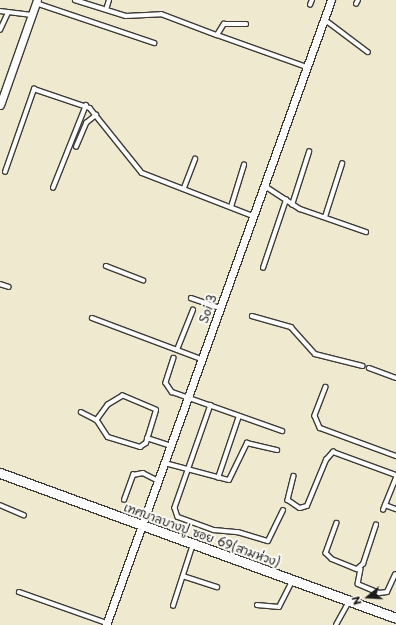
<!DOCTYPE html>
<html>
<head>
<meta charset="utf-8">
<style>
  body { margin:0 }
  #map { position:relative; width:396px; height:625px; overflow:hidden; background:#eee9cf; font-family:"Playpen Sans","Playpen Sans Thai",sans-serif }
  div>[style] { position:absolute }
  .roads { filter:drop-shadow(1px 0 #3c3b37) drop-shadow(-1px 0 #3c3b37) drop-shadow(0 1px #3c3b37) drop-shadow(0 -1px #3c3b37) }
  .service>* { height:3.5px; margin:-1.75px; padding:0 1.75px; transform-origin:1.75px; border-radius:1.75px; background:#fff }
  .minor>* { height:7px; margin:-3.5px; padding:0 3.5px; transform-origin:3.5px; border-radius:3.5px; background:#fff }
  .tertiary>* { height:9px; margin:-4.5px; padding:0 4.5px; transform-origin:4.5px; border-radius:4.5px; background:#fff }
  span { translate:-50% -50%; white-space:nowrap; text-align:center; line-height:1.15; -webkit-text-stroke:4px #fdfcf7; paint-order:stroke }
  .street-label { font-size:12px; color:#1c1c1c }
  .north { position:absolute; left:348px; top:577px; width:40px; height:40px; -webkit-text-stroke:3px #fdfcf7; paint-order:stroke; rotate:252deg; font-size:11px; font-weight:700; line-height:16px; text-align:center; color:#1c1c1c }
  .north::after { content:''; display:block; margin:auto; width:14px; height:18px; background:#1c1c1c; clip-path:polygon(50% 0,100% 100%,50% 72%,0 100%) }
</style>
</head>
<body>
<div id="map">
  <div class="roads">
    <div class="service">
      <div style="left:75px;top:0;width:53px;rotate:17.4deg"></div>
      <div style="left:126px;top:16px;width:35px;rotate:-3deg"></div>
      <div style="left:161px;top:14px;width:60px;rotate:20.6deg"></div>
      <div style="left:217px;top:35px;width:13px;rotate:-58deg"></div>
      <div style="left:224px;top:24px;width:22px"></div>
      <div style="left:36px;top:3px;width:125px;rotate:18.7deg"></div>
      <div style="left:356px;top:4px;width:4px;rotate:-63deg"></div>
      <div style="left:310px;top:5px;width:5px;rotate:-68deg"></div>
      <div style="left:106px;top:10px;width:10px;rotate:-73deg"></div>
      <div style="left:0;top:11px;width:32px;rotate:7deg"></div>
      <div style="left:324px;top:19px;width:55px;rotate:36.9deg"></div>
      <div style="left:0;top:30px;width:19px;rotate:-65deg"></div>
      <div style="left:217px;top:35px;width:96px;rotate:19.6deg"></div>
      <div style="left:76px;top:147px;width:26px;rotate:-67deg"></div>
      <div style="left:86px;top:123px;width:13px;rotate:-39deg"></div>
      <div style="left:5px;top:172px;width:88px;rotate:-70.7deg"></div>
      <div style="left:34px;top:89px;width:59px;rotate:18.7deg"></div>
      <div style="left:90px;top:108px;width:83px;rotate:51.3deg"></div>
      <div style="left:142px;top:173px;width:119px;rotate:21.2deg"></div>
      <div style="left:265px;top:186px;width:42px;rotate:33.3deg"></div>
      <div style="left:300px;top:209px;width:70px;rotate:19.2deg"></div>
      <div style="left:53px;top:188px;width:89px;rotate:-68.3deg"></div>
      <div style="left:184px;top:188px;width:31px;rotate:-69deg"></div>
      <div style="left:292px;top:205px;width:56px;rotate:-72.2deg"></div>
      <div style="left:231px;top:207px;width:44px;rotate:-72.8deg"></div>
      <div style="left:325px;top:217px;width:56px;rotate:-72.2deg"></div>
      <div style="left:106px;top:266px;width:40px;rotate:21deg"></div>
      <div style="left:263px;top:268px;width:72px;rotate:-71.3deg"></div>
      <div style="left:0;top:284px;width:9px;rotate:18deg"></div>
      <div style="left:191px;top:298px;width:31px;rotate:19deg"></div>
      <div style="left:252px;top:316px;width:41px;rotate:15.8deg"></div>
      <div style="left:291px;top:327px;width:36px;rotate:48deg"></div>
      <div style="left:315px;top:354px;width:49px;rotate:14deg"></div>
      <div style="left:92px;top:318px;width:116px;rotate:20.6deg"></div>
      <div style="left:177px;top:350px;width:43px;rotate:-68.2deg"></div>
      <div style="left:174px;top:358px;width:26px;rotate:108deg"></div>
      <div style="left:166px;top:383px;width:11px;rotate:56deg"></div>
      <div style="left:172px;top:392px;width:117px;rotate:19.5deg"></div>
      <div style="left:369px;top:368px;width:29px;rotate:20deg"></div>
      <div style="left:326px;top:387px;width:31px;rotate:111deg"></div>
      <div style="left:315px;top:416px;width:13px;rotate:67deg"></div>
      <div style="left:320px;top:428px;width:81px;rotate:20.2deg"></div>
      <div style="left:211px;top:405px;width:109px;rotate:109.3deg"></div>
      <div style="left:175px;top:508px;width:9px;rotate:72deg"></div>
      <div style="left:178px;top:517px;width:38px;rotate:20deg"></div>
      <div style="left:214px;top:530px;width:24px;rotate:5deg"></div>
      <div style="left:238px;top:532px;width:31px;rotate:17deg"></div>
      <div style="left:268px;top:541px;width:34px;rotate:-64deg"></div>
      <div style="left:81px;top:412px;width:18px;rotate:27deg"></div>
      <div style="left:97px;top:420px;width:20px;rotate:57deg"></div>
      <div style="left:108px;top:437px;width:34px;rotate:17deg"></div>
      <div style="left:140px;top:447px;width:7px;rotate:-34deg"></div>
      <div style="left:146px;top:443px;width:34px;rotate:-73deg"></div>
      <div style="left:156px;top:410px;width:36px;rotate:-157deg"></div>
      <div style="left:123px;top:396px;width:17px;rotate:149deg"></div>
      <div style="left:108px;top:405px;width:19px;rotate:126deg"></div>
      <div style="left:147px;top:438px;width:23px;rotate:18deg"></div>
      <div style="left:165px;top:463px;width:66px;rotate:14.9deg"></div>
      <div style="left:229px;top:480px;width:41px;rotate:-64.1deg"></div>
      <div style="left:247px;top:443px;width:31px;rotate:13deg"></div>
      <div style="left:294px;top:476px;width:25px;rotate:104deg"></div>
      <div style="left:288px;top:500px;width:14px;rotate:34deg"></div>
      <div style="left:300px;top:508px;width:7px;rotate:-16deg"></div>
      <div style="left:307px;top:506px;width:50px;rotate:-67.6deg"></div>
      <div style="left:326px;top:460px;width:11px;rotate:-49deg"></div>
      <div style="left:333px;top:452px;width:67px;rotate:20.1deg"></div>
      <div style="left:218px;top:478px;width:65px;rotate:-71.3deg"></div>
      <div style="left:124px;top:500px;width:27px;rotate:-70deg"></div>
      <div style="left:133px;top:475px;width:10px;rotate:-11deg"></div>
      <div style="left:143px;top:473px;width:16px;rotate:27deg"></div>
      <div style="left:0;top:505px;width:26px;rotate:23deg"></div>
      <div style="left:385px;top:505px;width:12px;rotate:20deg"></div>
      <div style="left:383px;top:510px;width:35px;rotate:-68deg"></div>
      <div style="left:337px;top:523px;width:32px;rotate:110deg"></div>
      <div style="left:326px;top:553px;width:8px;rotate:45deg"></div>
      <div style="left:332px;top:559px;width:27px;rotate:22deg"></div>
      <div style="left:357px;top:569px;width:8px;rotate:-40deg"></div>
      <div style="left:363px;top:564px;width:41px;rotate:-71.6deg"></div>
      <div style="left:361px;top:569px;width:15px;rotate:101deg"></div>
      <div style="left:358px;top:584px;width:23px;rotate:23deg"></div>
      <div style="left:379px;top:593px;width:8px;rotate:-7deg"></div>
      <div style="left:387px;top:592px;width:19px;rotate:-65deg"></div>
      <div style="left:183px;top:576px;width:36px;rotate:18deg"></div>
      <div style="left:19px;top:592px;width:93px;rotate:19.4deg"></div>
      <div style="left:257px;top:605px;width:22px;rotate:5deg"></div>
      <div style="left:279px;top:607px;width:29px;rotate:-63deg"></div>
      <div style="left:173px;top:606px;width:65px;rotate:-72.1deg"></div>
      <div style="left:336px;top:625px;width:26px;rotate:-61deg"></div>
    </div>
    <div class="minor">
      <div style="left:0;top:105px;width:111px;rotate:-70.6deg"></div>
      <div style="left:106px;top:625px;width:664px;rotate:-70.2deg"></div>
    </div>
    <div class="tertiary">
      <div style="left:0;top:473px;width:422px;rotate:20.1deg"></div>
    </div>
  </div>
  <div class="street-label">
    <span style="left:208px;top:309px;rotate:-70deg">Soi 3</span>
    <span style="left:202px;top:535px;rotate:20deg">เทศบาลบางปู ซอย 69(สามห่วง)</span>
  </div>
  <div class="north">N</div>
</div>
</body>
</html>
